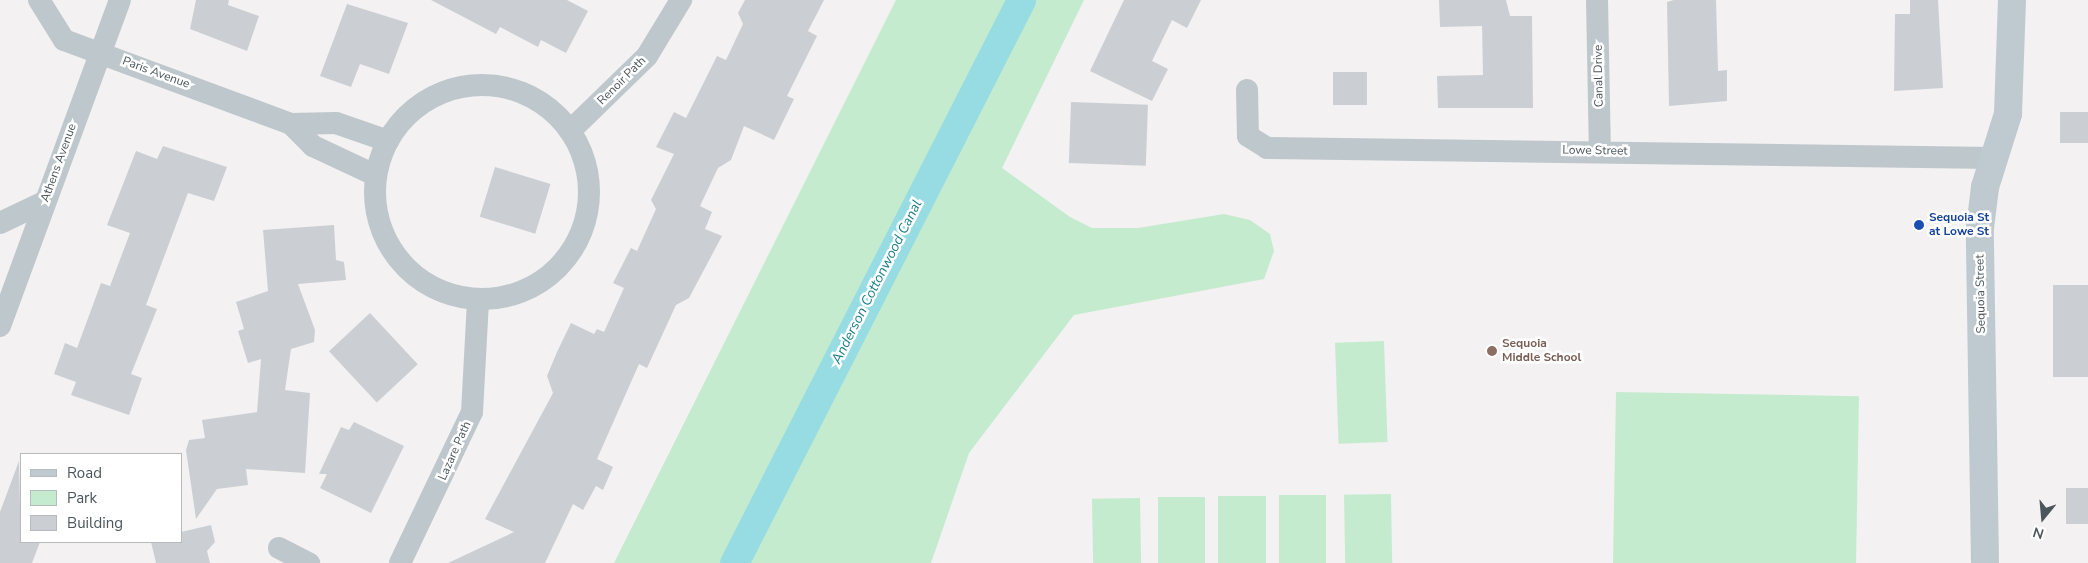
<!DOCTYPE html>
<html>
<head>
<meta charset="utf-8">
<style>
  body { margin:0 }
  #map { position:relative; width:2088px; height:563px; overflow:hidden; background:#f3f1f1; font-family:"Nunito Sans",sans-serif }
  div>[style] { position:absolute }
  .green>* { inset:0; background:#c5ebcf; transform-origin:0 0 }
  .canal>* { height:29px; margin:-14.5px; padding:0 14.5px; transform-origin:14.5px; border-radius:14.5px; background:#97dce3 }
  .building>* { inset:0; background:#cbcfd3; transform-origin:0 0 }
  .street>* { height:22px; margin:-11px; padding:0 11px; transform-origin:11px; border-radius:11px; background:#bec7cc }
  .street>.ring { margin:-11px; padding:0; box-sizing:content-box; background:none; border:22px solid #bec7cc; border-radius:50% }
  .secondary>* { height:28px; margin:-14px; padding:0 14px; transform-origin:14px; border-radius:14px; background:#bfc9d0 }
  .dots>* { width:14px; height:14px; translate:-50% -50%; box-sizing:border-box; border:2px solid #fff; border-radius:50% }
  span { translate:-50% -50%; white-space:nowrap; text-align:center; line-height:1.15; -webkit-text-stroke:5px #fff; paint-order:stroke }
  .street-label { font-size:12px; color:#4b565c }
  .transit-label { font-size:12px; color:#164399; font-weight:700 }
  .left { translate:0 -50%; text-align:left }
  .education-label { font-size:12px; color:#785e54; font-weight:700 }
  .water-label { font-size:14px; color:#1b7f89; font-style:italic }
  .legend { position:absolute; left:20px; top:453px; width:162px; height:90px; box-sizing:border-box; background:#fff; border:1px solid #b7bbbe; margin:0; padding:6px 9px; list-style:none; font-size:15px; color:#4b565c }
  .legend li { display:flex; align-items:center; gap:10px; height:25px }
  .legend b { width:25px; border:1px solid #b7bbbe }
  .north { position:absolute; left:2018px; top:493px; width:50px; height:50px; -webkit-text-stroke:4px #fff; paint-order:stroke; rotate:197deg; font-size:14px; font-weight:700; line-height:20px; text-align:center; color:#4b565c }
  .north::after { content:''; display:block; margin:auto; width:18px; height:22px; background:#4b565c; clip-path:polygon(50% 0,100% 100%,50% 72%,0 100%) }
</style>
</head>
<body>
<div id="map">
  <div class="green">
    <div style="clip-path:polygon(896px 0,1084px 0,1002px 168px,1070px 217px,1092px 228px,1138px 228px,1224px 214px,1250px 220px,1270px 234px,1274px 251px,1264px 279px,1074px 315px,969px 453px,931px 563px,614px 563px)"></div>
    <div style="left:1384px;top:341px;width:101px;height:49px;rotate:88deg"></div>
    <div style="left:1616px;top:392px;width:243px;height:171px;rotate:1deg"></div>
    <div style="left:1391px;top:494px;width:69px;height:47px;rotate:89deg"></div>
    <div style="left:1279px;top:495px;width:47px;height:68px"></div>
    <div style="left:1218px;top:496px;width:48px;height:67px"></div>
    <div style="left:1158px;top:497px;width:47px;height:66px"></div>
    <div style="left:1140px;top:498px;width:65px;height:48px;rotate:89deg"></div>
  </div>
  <div class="canal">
    <div style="left:734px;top:563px;width:632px;rotate:-62.99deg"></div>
  </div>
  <div class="building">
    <div style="clip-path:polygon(196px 0,229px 0,228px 5px,259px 16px,247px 51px,190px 29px)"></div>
    <div style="clip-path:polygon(431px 0,567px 0,588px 11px,566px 53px,541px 40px,538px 47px,500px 27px,496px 34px)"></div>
    <div style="clip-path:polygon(745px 0,824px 0,808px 31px,817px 36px,787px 96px,794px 99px,774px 140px,744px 126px,731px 160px,718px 168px,700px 206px,712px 212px,705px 229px,722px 236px,689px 298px,676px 305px,647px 368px,639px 364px,597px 459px,613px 467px,603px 490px,596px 486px,583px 510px,573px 504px,545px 563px,448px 563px,514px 532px,485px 519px,553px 393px,547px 376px,557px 352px,571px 323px,594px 334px,597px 329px,604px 332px,624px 288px,613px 283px,631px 248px,637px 251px,656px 209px,651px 200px,674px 154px,656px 147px,674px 112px,686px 118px,717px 56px,726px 60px,743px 24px,738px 13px)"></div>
    <div style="clip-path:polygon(1124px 0,1201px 0,1187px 28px,1172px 20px,1152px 61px,1168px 69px,1152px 101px,1090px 71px)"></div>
    <div style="clip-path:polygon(1439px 0,1506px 0,1510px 16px,1532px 16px,1533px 108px,1438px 108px,1437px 76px,1483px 75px,1482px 26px,1440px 27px)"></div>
    <div style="clip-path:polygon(1674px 0,1716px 0,1718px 71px,1727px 70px,1727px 101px,1669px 106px,1667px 2px)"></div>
    <div style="clip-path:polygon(1910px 0,1938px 0,1943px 88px,1894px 91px,1895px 14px,1910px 14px)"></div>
    <div style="clip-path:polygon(347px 4px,408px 23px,389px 74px,360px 64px,351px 87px,320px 76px)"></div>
    <div style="left:1333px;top:72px;width:34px;height:33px"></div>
    <div style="left:1071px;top:102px;width:77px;height:61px;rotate:2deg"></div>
    <div style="left:2088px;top:112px;width:31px;height:28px;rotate:90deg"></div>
    <div style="clip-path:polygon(163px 146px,227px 167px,214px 201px,188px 193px,146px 305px,157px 309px,131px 374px,142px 378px,129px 415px,71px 395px,76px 382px,54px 374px,65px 343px,77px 348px,101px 283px,110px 286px,130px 233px,107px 225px,136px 151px,157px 159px)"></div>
    <div style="left:495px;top:167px;width:58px;height:52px;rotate:17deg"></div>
    <div style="clip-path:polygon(334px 225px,336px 260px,344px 262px,346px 280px,298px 284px,315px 330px,314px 342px,291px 349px,285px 390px,310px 393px,305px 473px,246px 469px,248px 485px,217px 489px,196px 519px,186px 450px,189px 440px,205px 438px,202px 420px,257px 412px,261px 359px,248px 363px,238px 331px,244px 329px,236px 302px,268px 291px,263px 230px)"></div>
    <div style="left:2053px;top:285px;width:35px;height:92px"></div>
    <div style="left:370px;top:313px;width:70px;height:56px;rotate:47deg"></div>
    <div style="clip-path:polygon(354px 422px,404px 446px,371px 513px,320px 488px,327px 474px,319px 474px,341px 427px,349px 430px)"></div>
    <div style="clip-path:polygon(19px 461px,21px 542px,40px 542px,32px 563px,0 563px,0 512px)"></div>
    <div style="left:2088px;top:488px;width:36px;height:22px;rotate:90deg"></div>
    <div style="clip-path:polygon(211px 525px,215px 542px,207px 551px,210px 563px,156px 563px,151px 542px,181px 542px,181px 532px)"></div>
  </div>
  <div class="street">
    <div style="left:39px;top:0;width:47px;rotate:58deg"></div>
    <div style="left:64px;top:40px;width:242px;rotate:20.3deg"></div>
    <div style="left:291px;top:124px;width:45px;rotate:-1.3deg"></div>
    <div style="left:336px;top:123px;width:55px;rotate:19.1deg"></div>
    <div style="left:1597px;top:0;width:151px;rotate:88.9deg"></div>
    <div class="ring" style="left:375px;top:85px;width:192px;height:192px"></div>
    <div style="left:1247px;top:90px;width:46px;rotate:88.8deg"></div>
    <div style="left:1248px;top:136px;width:22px;rotate:32deg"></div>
    <div style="left:1267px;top:148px;width:726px;rotate:0.79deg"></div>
    <div style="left:291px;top:124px;width:31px;rotate:45deg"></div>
    <div style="left:313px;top:146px;width:68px;rotate:25.1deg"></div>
    <div style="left:570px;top:131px;width:107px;rotate:-44.2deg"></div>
    <div style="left:647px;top:56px;width:66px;rotate:-58.7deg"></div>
    <div style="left:0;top:223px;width:49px;rotate:-25.5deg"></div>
    <div style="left:0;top:326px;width:347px;rotate:-69.8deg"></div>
    <div style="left:279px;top:548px;width:34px;rotate:27deg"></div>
    <div style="left:400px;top:563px;width:167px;rotate:-64.5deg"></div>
    <div style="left:472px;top:412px;width:112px;rotate:-86.9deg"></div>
  </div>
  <div class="secondary">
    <div style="left:1985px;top:563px;width:335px;rotate:-90.9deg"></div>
    <div style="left:1980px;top:228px;width:41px;rotate:-83deg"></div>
    <div style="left:1985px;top:187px;width:77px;rotate:-72.5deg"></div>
    <div style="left:2008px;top:114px;width:114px;rotate:-88deg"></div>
  </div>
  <div class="dots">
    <div style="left:1919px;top:225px;background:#1a4fb4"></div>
    <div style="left:1492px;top:351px;background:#8d6e63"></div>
  </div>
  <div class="street-label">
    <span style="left:156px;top:73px;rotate:20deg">Paris Avenue</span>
    <span style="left:1599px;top:76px;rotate:-91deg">Canal Drive</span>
    <span style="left:622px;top:81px;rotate:-45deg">Renoir Path</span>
    <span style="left:1595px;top:151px;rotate:1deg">Lowe Street</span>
    <span style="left:59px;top:163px;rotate:-70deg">Athens Avenue</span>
    <span style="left:1981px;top:294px;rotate:-91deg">Sequoia Street</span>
    <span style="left:455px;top:451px;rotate:-66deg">Lazare Path</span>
  </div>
  <div class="transit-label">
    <span class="left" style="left:1929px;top:225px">Sequoia St<br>at Lowe St</span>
  </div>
  <div class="education-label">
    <span class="left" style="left:1502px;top:351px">Sequoia<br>Middle School</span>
  </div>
  <div class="water-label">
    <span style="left:877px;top:282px;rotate:-63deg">Anderson Cottonwood Canal</span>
  </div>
  <ul class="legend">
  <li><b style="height:6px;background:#bfc9d0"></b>Road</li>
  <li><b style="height:14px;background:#c5ebcf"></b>Park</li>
  <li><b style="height:14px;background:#cbcfd3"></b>Building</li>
  </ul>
  <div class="north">N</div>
</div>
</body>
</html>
